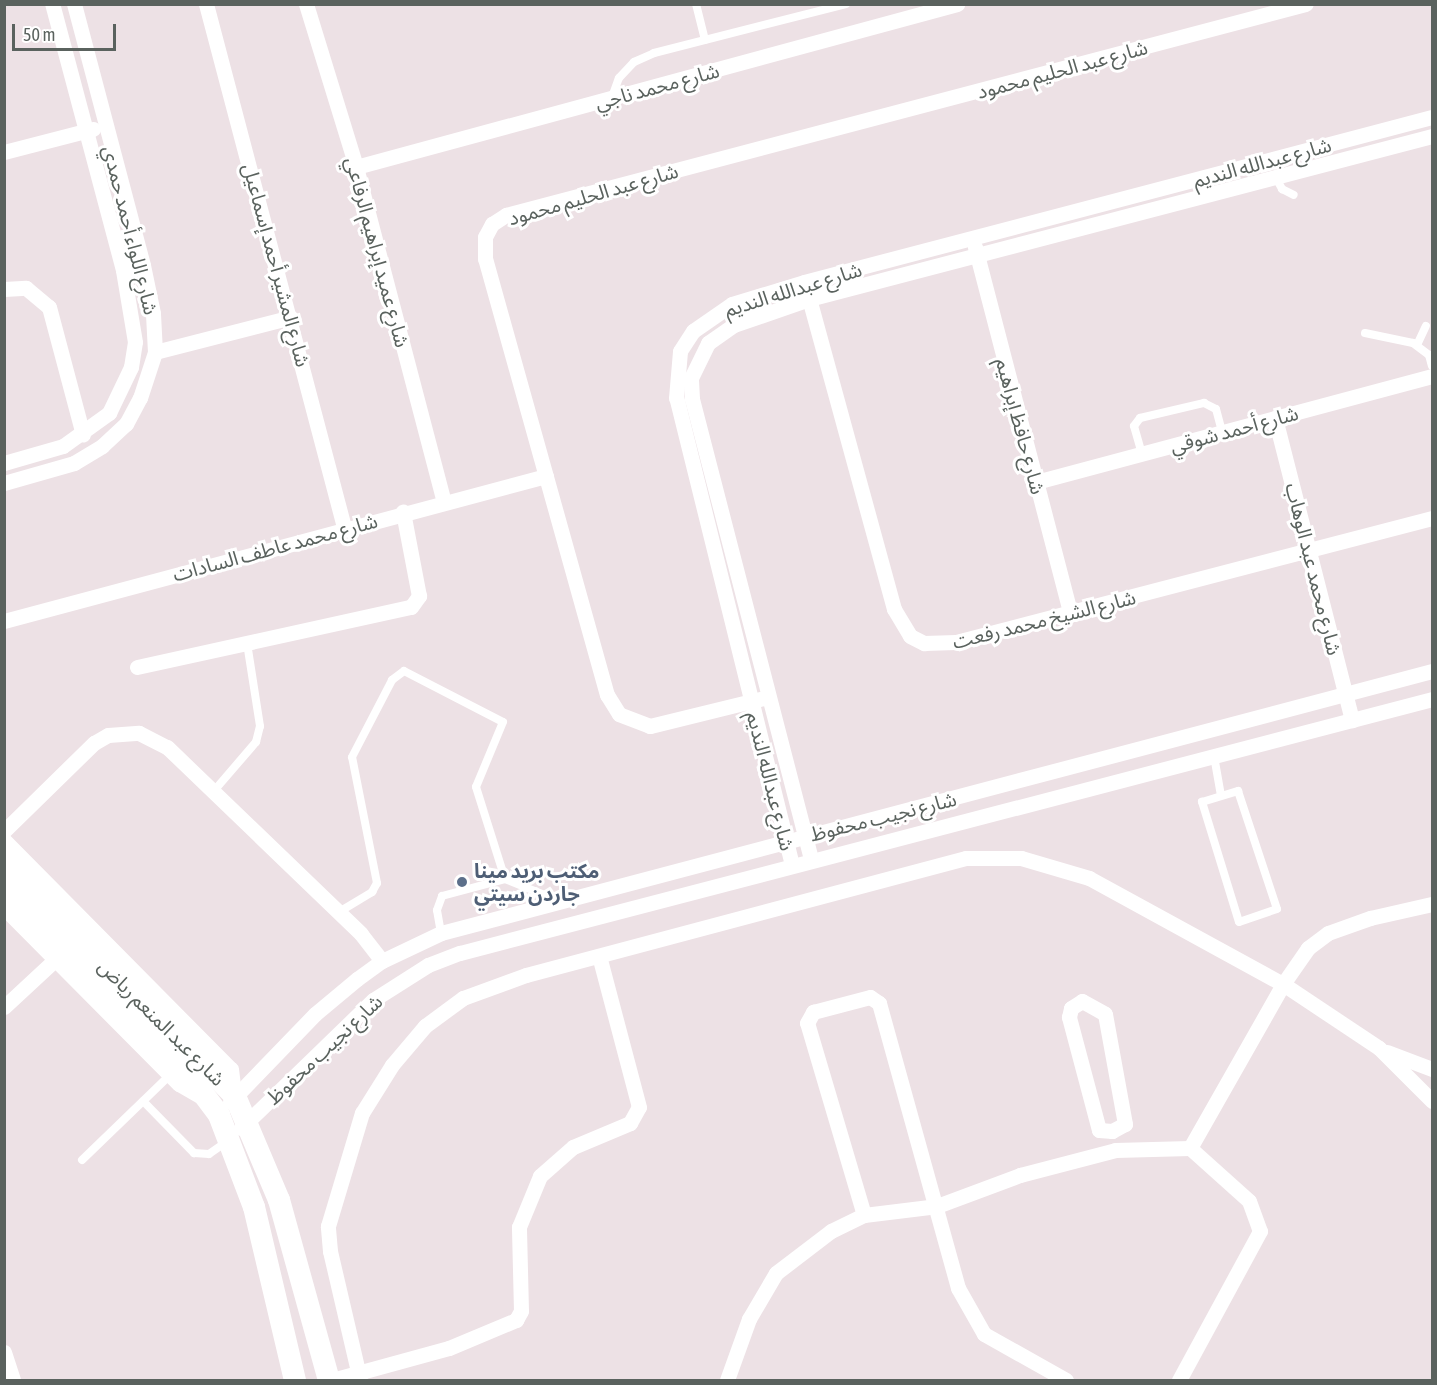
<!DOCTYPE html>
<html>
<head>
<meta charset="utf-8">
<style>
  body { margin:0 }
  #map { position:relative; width:1437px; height:1385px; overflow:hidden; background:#ede1e5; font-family:"Asap Condensed","Noto Sans Arabic",sans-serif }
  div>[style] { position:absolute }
  .lane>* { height:8px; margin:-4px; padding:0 4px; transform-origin:4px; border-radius:4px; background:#fff }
  .street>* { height:15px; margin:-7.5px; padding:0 7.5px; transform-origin:7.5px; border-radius:7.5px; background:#fff }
  .secondary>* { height:22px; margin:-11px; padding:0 11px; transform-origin:11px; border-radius:11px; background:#fff }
  .dots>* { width:16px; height:16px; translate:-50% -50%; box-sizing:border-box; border:3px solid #fff; border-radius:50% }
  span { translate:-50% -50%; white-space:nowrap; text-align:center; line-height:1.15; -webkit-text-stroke:6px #fff; paint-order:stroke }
  .street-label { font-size:20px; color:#5a625e }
  .service-label { font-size:20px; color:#4e5e75; font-weight:700 }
  .left { translate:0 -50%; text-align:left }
  .frame { position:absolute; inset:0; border:6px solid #5a625e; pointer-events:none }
  .scale { position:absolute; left:12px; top:24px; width:104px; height:27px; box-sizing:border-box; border:3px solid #5a625e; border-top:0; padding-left:8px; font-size:18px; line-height:21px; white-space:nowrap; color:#5a625e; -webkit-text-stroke:4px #fff; paint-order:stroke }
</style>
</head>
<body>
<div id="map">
  <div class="lane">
    <div style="left:696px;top:4px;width:37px;rotate:76deg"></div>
    <div style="left:612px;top:97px;width:20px;rotate:-70deg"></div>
    <div style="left:619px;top:78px;width:22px;rotate:-47deg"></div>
    <div style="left:634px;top:62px;width:22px;rotate:-24deg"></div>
    <div style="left:654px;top:53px;width:198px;rotate:-14.3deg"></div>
    <div style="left:1276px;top:178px;width:13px;rotate:61deg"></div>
    <div style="left:1282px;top:189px;width:13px;rotate:27deg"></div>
    <div style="left:1365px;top:333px;width:49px;rotate:11.8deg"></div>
    <div style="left:1413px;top:343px;width:20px;rotate:37deg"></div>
    <div style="left:1429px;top:355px;width:11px;rotate:75deg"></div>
    <div style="left:1417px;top:345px;width:21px;rotate:-65deg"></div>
    <div style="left:1142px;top:454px;width:29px;rotate:-106deg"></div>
    <div style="left:1134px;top:426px;width:10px;rotate:-53deg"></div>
    <div style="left:1140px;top:418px;width:66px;rotate:-13.2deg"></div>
    <div style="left:1204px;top:403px;width:13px;rotate:27deg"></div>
    <div style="left:1216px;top:409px;width:24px;rotate:75deg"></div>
    <div style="left:1214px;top:756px;width:40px;rotate:80deg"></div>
    <div style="left:1238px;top:791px;width:124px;rotate:71.7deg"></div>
    <div style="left:1277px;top:909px;width:40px;rotate:161.1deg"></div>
    <div style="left:1239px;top:922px;width:126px;rotate:-107.1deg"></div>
    <div style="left:1202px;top:802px;width:38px;rotate:-17deg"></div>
    <div style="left:213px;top:792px;width:66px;rotate:-49.3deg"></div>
    <div style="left:256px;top:742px;width:16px;rotate:-76deg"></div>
    <div style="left:260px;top:726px;width:84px;rotate:-98.9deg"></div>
    <div style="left:339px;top:912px;width:39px;rotate:-31deg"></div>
    <div style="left:372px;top:892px;width:10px;rotate:-61deg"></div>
    <div style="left:377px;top:883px;width:128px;rotate:-101.2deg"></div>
    <div style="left:352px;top:757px;width:87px;rotate:-62.5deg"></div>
    <div style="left:392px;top:680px;width:15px;rotate:-37deg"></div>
    <div style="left:404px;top:671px;width:111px;rotate:27.3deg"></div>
    <div style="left:503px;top:722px;width:70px;rotate:112.6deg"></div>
    <div style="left:476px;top:787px;width:96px;rotate:72.5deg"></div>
    <div style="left:441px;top:933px;width:23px;rotate:-100deg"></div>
    <div style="left:437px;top:910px;width:15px;rotate:-70deg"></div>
    <div style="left:442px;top:896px;width:65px;rotate:-15.1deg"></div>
    <div style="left:505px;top:879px;width:56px;rotate:22deg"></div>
    <div style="left:143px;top:1101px;width:73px;rotate:45.6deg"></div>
    <div style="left:194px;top:1153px;width:15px;rotate:4deg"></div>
    <div style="left:209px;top:1154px;width:21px;rotate:-35deg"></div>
    <div style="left:82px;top:1160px;width:122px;rotate:-44deg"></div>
  </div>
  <div class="street">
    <div style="left:206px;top:4px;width:541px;rotate:75.22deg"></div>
    <div style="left:306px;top:4px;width:170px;rotate:72.9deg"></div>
    <div style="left:356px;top:167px;width:346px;rotate:75.3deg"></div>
    <div style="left:4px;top:152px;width:92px;rotate:-14.5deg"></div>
    <div style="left:356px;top:167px;width:623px;rotate:-15.17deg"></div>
    <div style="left:975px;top:247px;width:378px;rotate:75.4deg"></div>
    <div style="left:4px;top:289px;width:22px;rotate:-3deg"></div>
    <div style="left:26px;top:288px;width:30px;rotate:40deg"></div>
    <div style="left:49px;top:307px;width:132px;rotate:75.1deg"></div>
    <div style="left:807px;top:291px;width:330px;rotate:74.7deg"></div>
    <div style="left:894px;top:609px;width:31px;rotate:59deg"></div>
    <div style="left:910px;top:636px;width:16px;rotate:27deg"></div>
    <div style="left:924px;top:643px;width:32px;rotate:-2deg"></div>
    <div style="left:956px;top:642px;width:492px;rotate:-14.6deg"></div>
    <div style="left:155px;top:352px;width:140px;rotate:-14.4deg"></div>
    <div style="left:1275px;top:418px;width:312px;rotate:75.7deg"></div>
    <div style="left:4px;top:463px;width:61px;rotate:-16.1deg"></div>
    <div style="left:63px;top:446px;width:57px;rotate:-35.7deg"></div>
    <div style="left:109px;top:413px;width:51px;rotate:-64.4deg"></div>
    <div style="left:131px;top:367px;width:25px;rotate:-81deg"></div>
    <div style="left:135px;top:342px;width:73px;rotate:-99.5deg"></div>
    <div style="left:123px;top:270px;width:275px;rotate:-104.9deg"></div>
    <div style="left:1036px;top:482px;width:410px;rotate:-15deg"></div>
    <div style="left:4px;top:483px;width:73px;rotate:-15.9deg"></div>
    <div style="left:74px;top:463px;width:33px;rotate:-31deg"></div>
    <div style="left:102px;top:446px;width:33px;rotate:-43deg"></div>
    <div style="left:126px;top:424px;width:30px;rotate:-62deg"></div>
    <div style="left:140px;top:398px;width:48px;rotate:-71.9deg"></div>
    <div style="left:155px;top:352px;width:39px;rotate:-93deg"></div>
    <div style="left:153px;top:313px;width:49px;rotate:-101.8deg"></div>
    <div style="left:143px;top:265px;width:270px;rotate:-104.8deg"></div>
    <div style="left:4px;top:621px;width:561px;rotate:-14.98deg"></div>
    <div style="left:137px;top:667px;width:280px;rotate:-12.4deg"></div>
    <div style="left:411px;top:607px;width:14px;rotate:-54deg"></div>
    <div style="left:419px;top:596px;width:86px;rotate:-100.8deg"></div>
    <div style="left:768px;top:697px;width:122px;rotate:166.2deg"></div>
    <div style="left:650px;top:726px;width:33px;rotate:-159deg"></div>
    <div style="left:619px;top:714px;width:22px;rotate:-122deg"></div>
    <div style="left:607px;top:695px;width:453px;rotate:-105.6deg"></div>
    <div style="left:485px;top:259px;width:22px;rotate:-90deg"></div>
    <div style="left:485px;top:237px;width:15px;rotate:-62deg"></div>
    <div style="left:492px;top:224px;width:17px;rotate:-33deg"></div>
    <div style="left:506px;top:215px;width:827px;rotate:-14.78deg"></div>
    <div style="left:4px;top:831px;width:126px;rotate:-44.4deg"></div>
    <div style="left:94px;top:743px;width:16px;rotate:-30deg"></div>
    <div style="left:108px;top:735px;width:31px;rotate:-4deg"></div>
    <div style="left:139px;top:733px;width:31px;rotate:27deg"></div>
    <div style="left:167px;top:747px;width:269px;rotate:43.9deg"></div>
    <div style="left:361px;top:934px;width:34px;rotate:52deg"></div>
    <div style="left:4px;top:840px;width:322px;rotate:45.3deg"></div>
    <div style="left:231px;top:1069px;width:26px;rotate:83deg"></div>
    <div style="left:811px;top:859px;width:475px;rotate:-104.5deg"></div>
    <div style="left:692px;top:399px;width:21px;rotate:-93deg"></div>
    <div style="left:691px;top:378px;width:39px;rotate:-64deg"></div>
    <div style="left:708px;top:343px;width:32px;rotate:-35deg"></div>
    <div style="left:734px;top:325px;width:79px;rotate:-19.1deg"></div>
    <div style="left:809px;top:299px;width:644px;rotate:-14.66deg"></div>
    <div style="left:792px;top:865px;width:481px;rotate:-103.9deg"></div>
    <div style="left:676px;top:398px;width:47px;rotate:-85.1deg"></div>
    <div style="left:680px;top:351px;width:24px;rotate:-57deg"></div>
    <div style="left:693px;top:331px;width:47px;rotate:-34.7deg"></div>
    <div style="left:732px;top:304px;width:75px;rotate:-17deg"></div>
    <div style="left:804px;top:282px;width:649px;rotate:-14.72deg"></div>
    <div style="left:4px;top:908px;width:248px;rotate:45.2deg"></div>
    <div style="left:179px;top:1084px;width:28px;rotate:30deg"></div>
    <div style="left:1082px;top:1001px;width:26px;rotate:29deg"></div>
    <div style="left:1105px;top:1014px;width:112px;rotate:79.7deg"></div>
    <div style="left:1125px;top:1124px;width:15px;rotate:152deg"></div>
    <div style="left:1112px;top:1131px;width:13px;rotate:-176deg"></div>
    <div style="left:1099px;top:1130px;width:117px;rotate:-104.9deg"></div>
    <div style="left:1069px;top:1017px;width:9px;rotate:-77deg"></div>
    <div style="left:1071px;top:1008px;width:13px;rotate:-32deg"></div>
    <div style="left:4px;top:1007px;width:78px;rotate:-42.9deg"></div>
    <div style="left:1387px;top:1052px;width:48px;rotate:20.7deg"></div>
    <div style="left:230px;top:1102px;width:122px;rotate:-46deg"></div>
    <div style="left:315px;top:1014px;width:55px;rotate:-39.8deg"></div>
    <div style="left:357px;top:979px;width:31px;rotate:-36deg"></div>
    <div style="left:382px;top:961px;width:65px;rotate:-25.4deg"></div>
    <div style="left:441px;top:933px;width:1025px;rotate:-14.81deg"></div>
    <div style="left:241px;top:1128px;width:184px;rotate:-44.1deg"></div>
    <div style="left:373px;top:1000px;width:65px;rotate:-32.5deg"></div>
    <div style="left:428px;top:965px;width:34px;rotate:-21deg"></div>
    <div style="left:460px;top:953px;width:1005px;rotate:-14.64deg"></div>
    <div style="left:1190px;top:1148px;width:189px;rotate:-60.4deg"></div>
    <div style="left:1283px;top:984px;width:44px;rotate:-55.2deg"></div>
    <div style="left:1308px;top:948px;width:25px;rotate:-37deg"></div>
    <div style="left:1328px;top:933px;width:45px;rotate:-19.7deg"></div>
    <div style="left:1370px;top:918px;width:64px;rotate:-12.7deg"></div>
    <div style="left:864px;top:1215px;width:200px;rotate:-106.5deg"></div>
    <div style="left:807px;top:1023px;width:13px;rotate:-61deg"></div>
    <div style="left:813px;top:1012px;width:59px;rotate:-14.7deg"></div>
    <div style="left:870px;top:997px;width:11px;rotate:34deg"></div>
    <div style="left:879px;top:1003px;width:296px;rotate:74.5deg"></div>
    <div style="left:958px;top:1288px;width:53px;rotate:60.5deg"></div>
    <div style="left:984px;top:1334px;width:94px;rotate:29.3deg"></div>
    <div style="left:4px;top:1352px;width:29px;rotate:72deg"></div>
    <div style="left:332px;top:1380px;width:121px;rotate:-15.3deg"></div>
    <div style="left:449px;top:1348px;width:73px;rotate:-22.7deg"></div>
    <div style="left:516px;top:1320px;width:10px;rotate:-61deg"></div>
    <div style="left:521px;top:1311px;width:84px;rotate:-91.4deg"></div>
    <div style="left:519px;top:1227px;width:55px;rotate:-67.6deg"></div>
    <div style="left:540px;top:1176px;width:44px;rotate:-41.3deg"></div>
    <div style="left:573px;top:1147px;width:62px;rotate:-22.8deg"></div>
    <div style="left:630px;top:1123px;width:18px;rotate:-61deg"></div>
    <div style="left:639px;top:1107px;width:153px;rotate:-104.8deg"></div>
    <div style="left:360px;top:1380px;width:132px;rotate:-103.1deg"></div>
    <div style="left:330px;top:1251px;width:25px;rotate:-95deg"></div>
    <div style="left:328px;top:1226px;width:118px;rotate:-73.3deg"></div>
    <div style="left:362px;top:1113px;width:57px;rotate:-58deg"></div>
    <div style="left:392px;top:1065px;width:51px;rotate:-49.8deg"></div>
    <div style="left:425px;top:1026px;width:47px;rotate:-36.4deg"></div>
    <div style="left:463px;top:998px;width:67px;rotate:-20.1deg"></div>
    <div style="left:526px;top:975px;width:455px;rotate:-14.9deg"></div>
    <div style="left:966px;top:858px;width:55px"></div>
    <div style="left:1021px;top:858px;width:71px;rotate:16.4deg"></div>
    <div style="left:1089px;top:878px;width:221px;rotate:28.7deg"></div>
    <div style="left:1283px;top:984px;width:115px;rotate:33.7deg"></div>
    <div style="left:1379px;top:1048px;width:75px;rotate:45deg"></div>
    <div style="left:727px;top:1380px;width:65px;rotate:-70.2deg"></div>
    <div style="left:749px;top:1319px;width:53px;rotate:-59.6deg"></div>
    <div style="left:776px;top:1273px;width:69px;rotate:-37.4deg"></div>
    <div style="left:831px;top:1231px;width:37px;rotate:-26deg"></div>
    <div style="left:864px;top:1215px;width:74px;rotate:-7deg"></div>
    <div style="left:937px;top:1206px;width:89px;rotate:-20.5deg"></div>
    <div style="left:1020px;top:1175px;width:98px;rotate:-14.7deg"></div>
    <div style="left:1115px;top:1150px;width:75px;rotate:-1.5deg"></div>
    <div style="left:1190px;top:1148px;width:79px;rotate:41.9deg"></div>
    <div style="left:1249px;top:1201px;width:32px;rotate:70deg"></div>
    <div style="left:1260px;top:1231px;width:170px;rotate:118.5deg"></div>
  </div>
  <div class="secondary">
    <div style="left:4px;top:861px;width:330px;rotate:45.5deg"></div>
    <div style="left:235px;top:1096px;width:113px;rotate:67.1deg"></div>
    <div style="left:279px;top:1200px;width:187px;rotate:74.5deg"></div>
    <div style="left:4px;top:884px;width:251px;rotate:45.5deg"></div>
    <div style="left:180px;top:1063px;width:65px;rotate:53.1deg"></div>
    <div style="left:219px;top:1115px;width:98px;rotate:69.2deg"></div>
    <div style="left:254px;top:1207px;width:178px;rotate:76.7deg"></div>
  </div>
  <div class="dots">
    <div style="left:462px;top:882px;background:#5c6f8a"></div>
  </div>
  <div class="street-label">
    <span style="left:1062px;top:69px;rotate:-15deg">شارع عبد الحليم محمود</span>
    <span style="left:657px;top:86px;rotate:-15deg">شارع محمد ناجي</span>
    <span style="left:1262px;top:162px;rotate:-15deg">شارع عبدالله النديم</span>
    <span style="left:593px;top:194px;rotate:-16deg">شارع عبد الحليم محمود</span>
    <span style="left:131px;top:230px;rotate:76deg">شارع اللواء أحمد حمدي</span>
    <span style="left:378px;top:252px;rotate:75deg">شارع عميد إبراهيم الرفاعي</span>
    <span style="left:277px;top:265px;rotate:75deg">شارع المشير أحمد إسماعيل</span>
    <span style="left:793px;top:289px;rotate:-17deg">شارع عبدالله النديم</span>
    <span style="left:1021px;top:426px;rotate:75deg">شارع حافظ إبراهيم</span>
    <span style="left:1234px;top:429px;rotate:-15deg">شارع أحمد شوقي</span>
    <span style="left:275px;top:547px;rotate:-15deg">شارع محمد عاطف السادات</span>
    <span style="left:1314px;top:569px;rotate:76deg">شارع محمد عبد الوهاب</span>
    <span style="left:1044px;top:619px;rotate:-14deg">شارع الشيخ محمد رفعت</span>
    <span style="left:771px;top:781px;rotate:76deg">شارع عبدالله النديم</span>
    <span style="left:883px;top:816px;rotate:-14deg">شارع نجيب محفوظ</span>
    <span style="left:162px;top:1022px;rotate:45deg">شارع عبد المنعم رياض</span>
    <span style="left:324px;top:1049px;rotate:-43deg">شارع نجيب محفوظ</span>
  </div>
  <div class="service-label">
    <span class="left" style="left:474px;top:882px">مكتب بريد مينا<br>جاردن سيتي</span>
  </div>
  <div class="frame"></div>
  <div class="scale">50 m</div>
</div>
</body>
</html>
